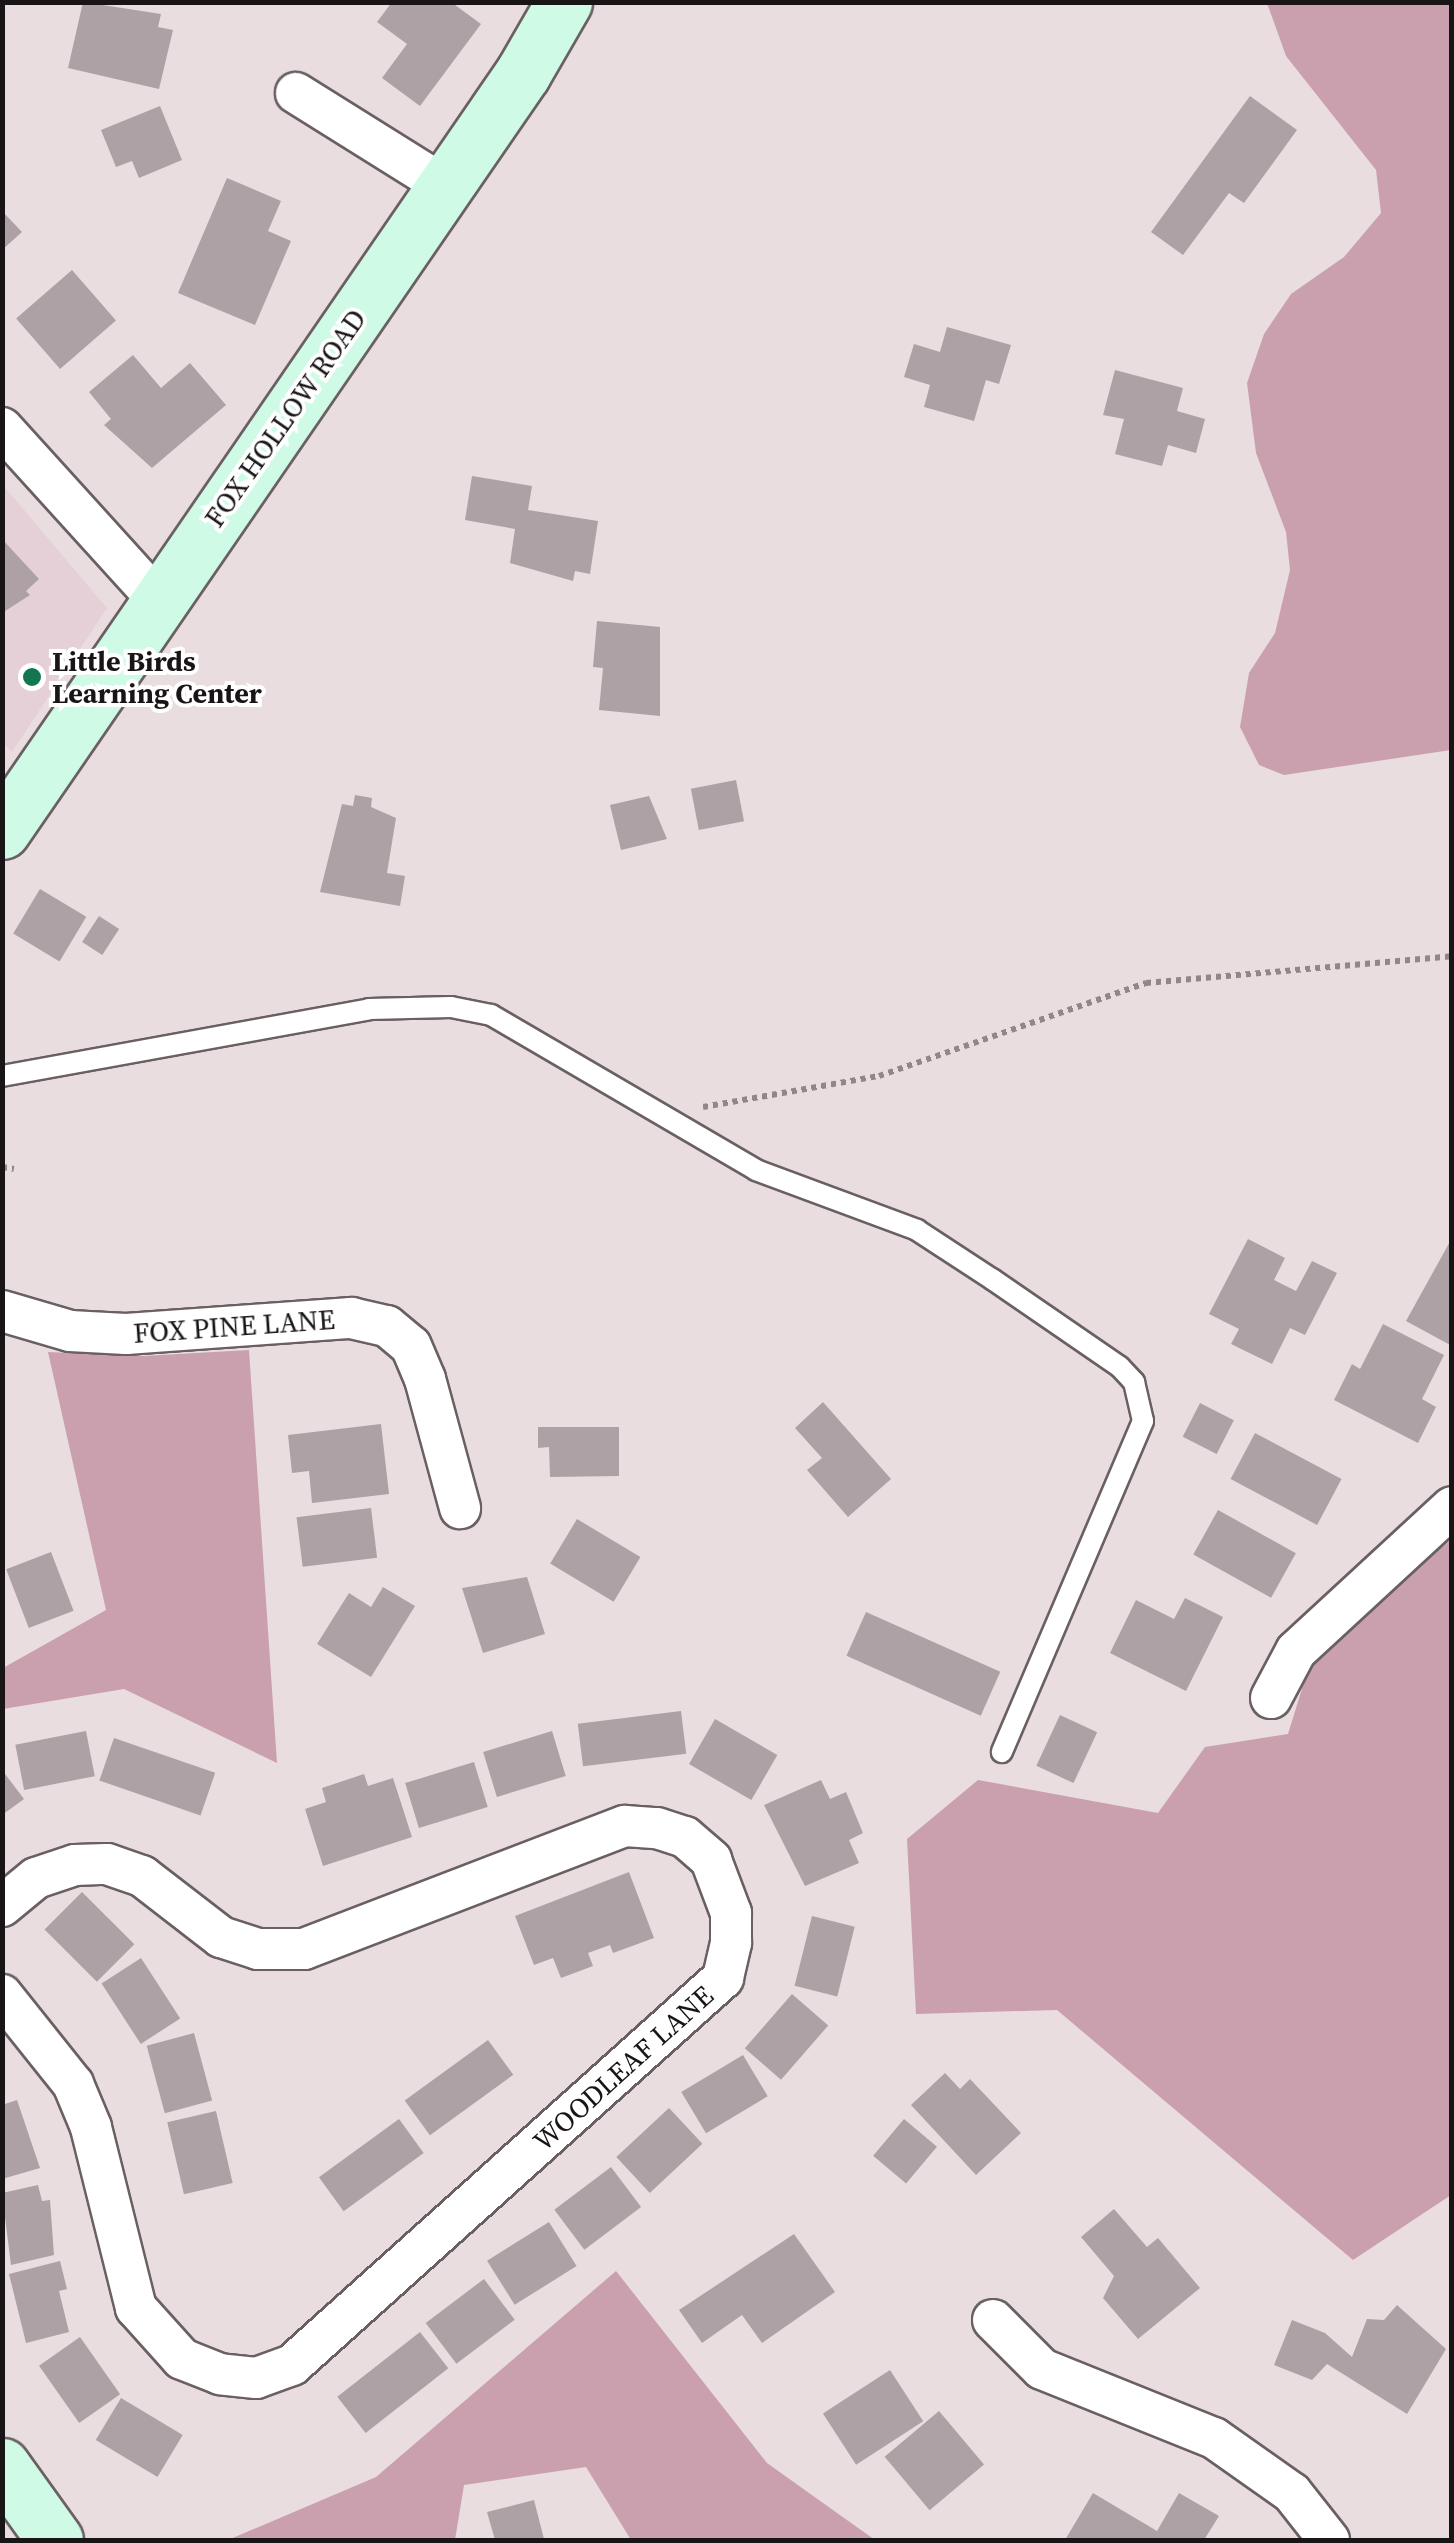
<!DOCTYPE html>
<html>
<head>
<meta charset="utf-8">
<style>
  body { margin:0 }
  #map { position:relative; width:1454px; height:2543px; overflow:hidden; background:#e9dde0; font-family:"Source Serif 4",serif }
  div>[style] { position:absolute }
  .built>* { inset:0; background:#e4d0d6 }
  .green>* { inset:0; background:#cba0ae }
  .building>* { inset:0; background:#ada1a5; transform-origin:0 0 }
  .path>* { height:6px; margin-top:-3px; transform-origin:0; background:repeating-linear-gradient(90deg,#908789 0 5px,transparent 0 10px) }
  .roads { filter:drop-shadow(2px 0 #6a6063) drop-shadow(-2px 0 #6a6063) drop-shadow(0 2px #6a6063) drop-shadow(0 -2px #6a6063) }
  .service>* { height:20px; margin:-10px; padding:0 10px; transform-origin:10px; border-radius:10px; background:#fff }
  .minor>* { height:40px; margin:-20px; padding:0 20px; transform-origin:20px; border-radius:20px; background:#fff }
  .secondary>* { height:55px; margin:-27.5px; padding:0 27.5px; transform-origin:27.5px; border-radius:27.5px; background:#cffae6 }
  .dots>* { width:28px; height:28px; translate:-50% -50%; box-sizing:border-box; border:5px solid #fff; border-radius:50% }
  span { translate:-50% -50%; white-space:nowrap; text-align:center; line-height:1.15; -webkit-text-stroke:8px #fff; paint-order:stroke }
  .street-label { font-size:28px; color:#191516 }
  .poi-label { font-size:28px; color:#191516; font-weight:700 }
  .left { translate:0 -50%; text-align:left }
  .frame { position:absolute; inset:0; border:5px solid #191516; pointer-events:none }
</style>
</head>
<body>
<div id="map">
  <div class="built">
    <div style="clip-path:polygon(2px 484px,107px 608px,12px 752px,2px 742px)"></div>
  </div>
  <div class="green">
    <div style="clip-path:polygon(1267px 3px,1452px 3px,1451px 750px,1284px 775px,1259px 765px,1240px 727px,1249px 673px,1275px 633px,1290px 570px,1286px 532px,1256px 453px,1247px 383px,1264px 334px,1291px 294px,1344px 257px,1381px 213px,1376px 170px,1286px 56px)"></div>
    <div style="clip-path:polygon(249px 1350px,277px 1763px,124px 1689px,3px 1709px,3px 1668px,106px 1610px,48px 1352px,143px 1356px)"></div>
    <div style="clip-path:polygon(1451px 1540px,1451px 2195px,1353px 2260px,1057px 2010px,916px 2014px,907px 1839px,978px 1780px,1158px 1813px,1205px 1747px,1288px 1734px,1309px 1666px,1379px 1596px)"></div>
    <div style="clip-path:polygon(616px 2271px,767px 2463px,875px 2540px,631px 2540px,586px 2467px,464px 2485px,455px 2540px,228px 2540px,376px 2477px)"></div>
  </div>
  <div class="building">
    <div style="clip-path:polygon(83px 2px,161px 14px,158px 27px,173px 30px,159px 89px,68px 68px)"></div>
    <div style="clip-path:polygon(392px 2px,451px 2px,481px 24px,420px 106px,382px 78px,407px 44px,377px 22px)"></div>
    <div style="clip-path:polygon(1250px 96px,1297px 130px,1244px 203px,1229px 193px,1183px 255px,1151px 232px)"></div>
    <div style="clip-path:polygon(160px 106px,182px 160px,139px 178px,132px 161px,116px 167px,101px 130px)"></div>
    <div style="clip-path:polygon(227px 178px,281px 201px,268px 231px,291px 241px,255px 325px,178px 293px)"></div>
    <div style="clip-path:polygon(2px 211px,22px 232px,2px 250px)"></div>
    <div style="left:72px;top:270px;width:67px;height:74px;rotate:49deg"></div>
    <div style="clip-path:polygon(947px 327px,1011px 345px,999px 384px,986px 380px,974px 421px,924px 407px,930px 385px,904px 377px,914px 344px,940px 352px)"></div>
    <div style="clip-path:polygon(133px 355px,161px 388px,190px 363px,226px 405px,152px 468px,104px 425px,111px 419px,89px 392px)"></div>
    <div style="clip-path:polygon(1115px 370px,1183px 388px,1177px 411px,1205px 419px,1196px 453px,1168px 445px,1162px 466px,1115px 454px,1124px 419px,1103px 415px)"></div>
    <div style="clip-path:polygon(472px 476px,532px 486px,528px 510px,598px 521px,590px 574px,575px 571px,573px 581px,510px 563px,515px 529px,465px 520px)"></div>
    <div style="clip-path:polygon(2px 539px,39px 579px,26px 591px,30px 595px,2px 613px)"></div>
    <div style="clip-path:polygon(597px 621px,660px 627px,660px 716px,599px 710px,603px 668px,593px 667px)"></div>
    <div style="left:736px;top:780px;width:42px;height:46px;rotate:79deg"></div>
    <div style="clip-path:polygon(355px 795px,372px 798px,371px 807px,396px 818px,387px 873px,405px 876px,400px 906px,320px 892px,342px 804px,353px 806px)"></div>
    <div style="clip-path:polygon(649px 796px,667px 839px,621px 850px,610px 805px)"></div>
    <div style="left:40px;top:889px;width:54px;height:52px;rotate:31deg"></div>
    <div style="left:99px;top:916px;width:24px;height:31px;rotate:33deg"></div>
    <div style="clip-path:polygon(1452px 1238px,1452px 1346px,1406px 1321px)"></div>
    <div style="clip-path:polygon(1248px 1239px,1285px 1258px,1274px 1280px,1296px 1291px,1312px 1261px,1337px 1273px,1305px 1335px,1290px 1328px,1272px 1364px,1231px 1344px,1239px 1329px,1209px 1314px)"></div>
    <div style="clip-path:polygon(1383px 1324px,1444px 1355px,1422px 1399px,1436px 1407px,1418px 1443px,1334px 1400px,1352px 1364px,1360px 1369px)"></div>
    <div style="clip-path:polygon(823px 1402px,891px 1479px,848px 1517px,807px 1470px,822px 1458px,795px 1428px)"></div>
    <div style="left:1200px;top:1403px;width:38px;height:38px;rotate:27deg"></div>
    <div style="clip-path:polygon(381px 1424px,389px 1494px,312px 1503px,309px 1471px,292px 1473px,288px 1435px)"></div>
    <div style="clip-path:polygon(538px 1427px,619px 1427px,619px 1476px,550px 1477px,549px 1447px,538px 1448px)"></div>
    <div style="left:1255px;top:1433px;width:98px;height:52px;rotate:28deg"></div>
    <div style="left:371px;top:1508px;width:50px;height:75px;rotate:83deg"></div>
    <div style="left:1218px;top:1510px;width:89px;height:51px;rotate:29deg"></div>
    <div style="left:577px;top:1519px;width:74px;height:52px;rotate:31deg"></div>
    <div style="left:51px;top:1552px;width:63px;height:48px;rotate:69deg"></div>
    <div style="clip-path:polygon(527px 1577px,545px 1634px,483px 1653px,462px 1588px)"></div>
    <div style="clip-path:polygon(383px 1587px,415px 1606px,371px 1677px,317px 1644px,349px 1593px,371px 1607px)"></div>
    <div style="clip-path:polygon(1185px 1598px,1223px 1617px,1186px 1691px,1110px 1653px,1136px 1600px,1174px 1619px)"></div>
    <div style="left:866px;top:1612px;width:147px;height:48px;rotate:24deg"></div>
    <div style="left:681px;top:1711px;width:43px;height:104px;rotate:83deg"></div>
    <div style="left:1060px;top:1715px;width:41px;height:56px;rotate:25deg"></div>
    <div style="left:715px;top:1719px;width:72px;height:52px;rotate:30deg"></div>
    <div style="left:86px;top:1731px;width:46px;height:72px;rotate:79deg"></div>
    <div style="left:552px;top:1731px;width:47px;height:72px;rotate:73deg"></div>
    <div style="left:114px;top:1738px;width:107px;height:45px;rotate:19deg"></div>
    <div style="left:474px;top:1762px;width:47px;height:72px;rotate:73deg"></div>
    <div style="clip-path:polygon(2px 1770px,24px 1799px,2px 1815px)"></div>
    <div style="clip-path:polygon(364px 1774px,368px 1786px,393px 1778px,412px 1837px,323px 1866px,305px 1809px,326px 1802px,322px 1788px)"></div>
    <div style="clip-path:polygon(821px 1780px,830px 1799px,846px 1792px,863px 1833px,849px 1840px,859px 1863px,805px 1886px,764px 1805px)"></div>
    <div style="clip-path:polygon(629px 1872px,654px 1938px,613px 1953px,610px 1945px,588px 1953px,593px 1966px,561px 1978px,553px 1958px,534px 1965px,515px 1916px)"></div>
    <div style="left:82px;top:1892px;width:74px;height:53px;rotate:45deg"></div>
    <div style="left:812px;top:1916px;width:44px;height:72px;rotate:14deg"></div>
    <div style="left:141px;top:1958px;width:72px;height:47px;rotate:57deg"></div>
    <div style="left:792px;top:1994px;width:48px;height:72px;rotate:41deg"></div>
    <div style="left:194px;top:2033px;width:70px;height:49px;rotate:75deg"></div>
    <div style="left:488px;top:2040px;width:43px;height:103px;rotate:54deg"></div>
    <div style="left:743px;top:2055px;width:48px;height:72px;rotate:59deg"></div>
    <div style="clip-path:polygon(945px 2073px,960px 2089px,970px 2079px,1021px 2133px,976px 2175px,911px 2105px)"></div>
    <div style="clip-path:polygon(17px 2100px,40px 2168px,2px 2179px,2px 2105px)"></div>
    <div style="left:669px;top:2108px;width:49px;height:72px;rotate:47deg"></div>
    <div style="left:216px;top:2111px;width:74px;height:50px;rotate:77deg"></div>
    <div style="left:399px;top:2119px;width:42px;height:99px;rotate:54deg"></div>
    <div style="left:904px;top:2119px;width:43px;height:48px;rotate:40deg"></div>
    <div style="left:611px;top:2167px;width:50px;height:71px;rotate:53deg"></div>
    <div style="clip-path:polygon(38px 2185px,42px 2201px,50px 2200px,54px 2255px,11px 2265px,2px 2193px)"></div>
    <div style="clip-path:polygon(1114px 2209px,1147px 2247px,1158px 2238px,1200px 2288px,1138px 2339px,1103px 2298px,1114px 2276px,1081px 2237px)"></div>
    <div style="left:549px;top:2222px;width:52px;height:73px;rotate:58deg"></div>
    <div style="clip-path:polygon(794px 2234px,835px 2292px,762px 2343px,742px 2315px,702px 2343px,679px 2310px)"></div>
    <div style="clip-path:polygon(60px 2261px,67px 2289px,59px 2291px,69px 2332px,26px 2343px,9px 2274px)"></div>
    <div style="left:484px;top:2279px;width:51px;height:73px;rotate:53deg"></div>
    <div style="clip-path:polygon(1397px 2305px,1446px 2349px,1407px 2414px,1327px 2364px,1312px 2380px,1274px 2365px,1292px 2320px,1325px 2333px,1352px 2357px,1367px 2319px,1384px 2320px)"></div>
    <div style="left:420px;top:2332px;width:46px;height:105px;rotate:52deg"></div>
    <div style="left:80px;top:2337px;width:70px;height:50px;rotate:55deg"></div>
    <div style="left:890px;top:2370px;width:61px;height:80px;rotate:57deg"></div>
    <div style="left:121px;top:2398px;width:72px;height:49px;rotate:31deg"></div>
    <div style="left:939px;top:2411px;width:70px;height:71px;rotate:50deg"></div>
    <div style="clip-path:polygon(1093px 2493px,1157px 2531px,1179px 2493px,1219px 2516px,1204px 2540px,1065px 2540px)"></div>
    <div style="clip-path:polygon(534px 2500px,544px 2539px,495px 2540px,487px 2512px)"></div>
  </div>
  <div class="path">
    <div style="left:703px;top:1107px;width:179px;rotate:-10deg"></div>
    <div style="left:879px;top:1076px;width:283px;rotate:-19.2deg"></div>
    <div style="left:1146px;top:983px;width:307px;rotate:-5deg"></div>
    <div style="left:2px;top:1167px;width:12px;rotate:9deg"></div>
  </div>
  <div class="roads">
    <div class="service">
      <div style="left:2px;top:1076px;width:373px;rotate:-10.3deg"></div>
      <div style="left:369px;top:1009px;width:82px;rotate:-1.4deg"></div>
      <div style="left:451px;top:1007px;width:41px;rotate:11.3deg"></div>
      <div style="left:491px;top:1015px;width:307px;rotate:30.3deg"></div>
      <div style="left:756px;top:1170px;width:172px;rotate:20.4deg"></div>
      <div style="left:917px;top:1230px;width:90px;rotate:33.2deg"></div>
      <div style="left:992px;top:1279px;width:155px;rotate:34.5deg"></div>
      <div style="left:1120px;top:1367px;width:21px;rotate:47deg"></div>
      <div style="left:1134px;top:1382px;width:40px;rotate:77deg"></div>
      <div style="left:1143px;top:1421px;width:360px;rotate:113.1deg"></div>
    </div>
    <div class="minor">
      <div style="left:296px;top:93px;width:176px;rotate:32deg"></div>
      <div style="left:2px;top:428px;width:234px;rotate:47.8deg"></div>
      <div style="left:2px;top:1311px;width:71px;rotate:16.4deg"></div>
      <div style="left:70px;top:1331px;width:56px;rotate:3.1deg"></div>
      <div style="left:126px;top:1334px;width:226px;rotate:-4.1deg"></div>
      <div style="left:351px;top:1318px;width:37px;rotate:13deg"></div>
      <div style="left:387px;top:1326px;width:31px;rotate:40deg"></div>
      <div style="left:411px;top:1346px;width:36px;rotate:67deg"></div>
      <div style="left:425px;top:1379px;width:134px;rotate:74.8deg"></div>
      <div style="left:1271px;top:1698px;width:53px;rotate:-62deg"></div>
      <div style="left:1296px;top:1651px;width:212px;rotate:-42.7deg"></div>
      <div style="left:2px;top:1906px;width:44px;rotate:-39.5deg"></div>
      <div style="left:36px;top:1878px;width:41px;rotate:-18.4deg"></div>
      <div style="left:75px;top:1865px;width:32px;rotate:-2deg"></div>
      <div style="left:107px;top:1864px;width:37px;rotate:19deg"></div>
      <div style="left:142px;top:1876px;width:100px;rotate:37.7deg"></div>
      <div style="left:221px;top:1937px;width:39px;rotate:18deg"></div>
      <div style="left:258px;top:1949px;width:46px"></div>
      <div style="left:304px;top:1949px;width:344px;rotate:-21deg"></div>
      <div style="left:625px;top:1826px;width:32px;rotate:4deg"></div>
      <div style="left:657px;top:1828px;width:29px;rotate:18deg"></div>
      <div style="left:685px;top:1837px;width:35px;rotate:41deg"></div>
      <div style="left:711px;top:1860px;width:57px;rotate:69.3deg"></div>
      <div style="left:731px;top:1913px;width:30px;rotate:90deg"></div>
      <div style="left:731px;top:1943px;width:36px;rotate:103deg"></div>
      <div style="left:723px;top:1978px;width:579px;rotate:138.08deg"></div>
      <div style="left:292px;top:2365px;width:38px;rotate:160deg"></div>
      <div style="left:256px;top:2378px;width:36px;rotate:-174deg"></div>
      <div style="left:220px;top:2374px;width:41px;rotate:-158.5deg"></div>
      <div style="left:182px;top:2359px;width:69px;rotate:-132deg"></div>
      <div style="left:136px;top:2308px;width:187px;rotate:-104deg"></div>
      <div style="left:91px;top:2127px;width:47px;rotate:-112.7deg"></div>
      <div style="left:73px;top:2084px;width:114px;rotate:-128.6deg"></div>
      <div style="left:993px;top:2320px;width:69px;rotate:45deg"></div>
      <div style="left:1042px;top:2369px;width:185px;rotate:21.9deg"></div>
      <div style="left:1214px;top:2438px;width:95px;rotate:35.2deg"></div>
      <div style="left:1292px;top:2493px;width:60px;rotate:51.8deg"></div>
    </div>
    <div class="secondary">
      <div style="left:2px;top:831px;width:920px;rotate:-55.5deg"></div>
      <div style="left:523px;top:73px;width:82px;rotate:-60deg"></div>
      <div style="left:2px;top:2466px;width:91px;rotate:54.4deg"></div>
    </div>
  </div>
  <div class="dots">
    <div style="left:32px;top:677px;background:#127750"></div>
  </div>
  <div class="street-label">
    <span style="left:285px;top:418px;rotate:-55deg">FOX HOLLOW ROAD</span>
    <span style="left:234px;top:1326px;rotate:-4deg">FOX PINE LANE</span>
    <span style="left:623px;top:2068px;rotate:-42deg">WOODLEAF LANE</span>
  </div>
  <div class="poi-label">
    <span class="left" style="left:52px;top:677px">Little Birds<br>Learning Center</span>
  </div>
  <div class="frame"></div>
</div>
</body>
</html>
